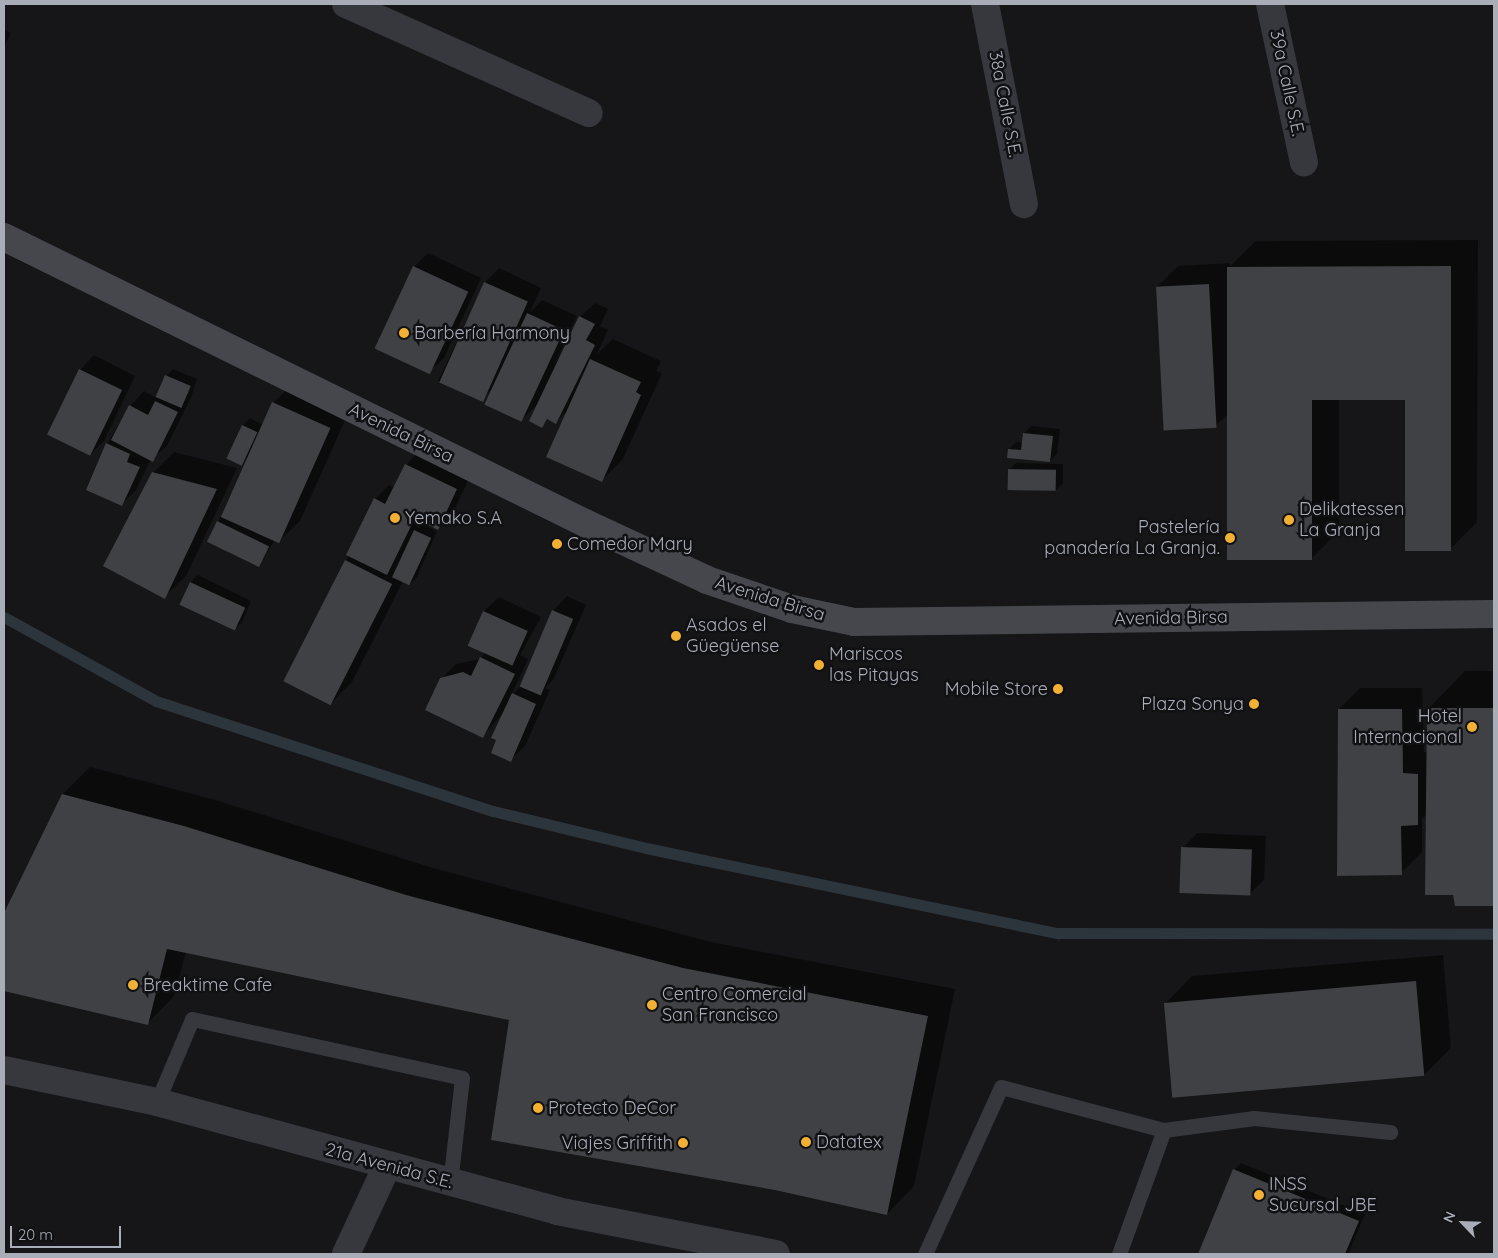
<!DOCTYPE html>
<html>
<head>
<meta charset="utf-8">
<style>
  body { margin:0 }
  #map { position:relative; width:1498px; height:1258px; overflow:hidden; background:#161618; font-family:Quicksand,sans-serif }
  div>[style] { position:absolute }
  .shadow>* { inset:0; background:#0007 }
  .stream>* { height:11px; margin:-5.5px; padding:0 5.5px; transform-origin:5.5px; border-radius:5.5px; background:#2c353c }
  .building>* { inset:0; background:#404145; transform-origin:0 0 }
  .lane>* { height:15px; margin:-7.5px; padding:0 7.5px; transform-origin:7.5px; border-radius:7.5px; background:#37383d }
  .street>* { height:28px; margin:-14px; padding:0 14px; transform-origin:14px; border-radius:14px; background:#37383d }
  .secondary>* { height:28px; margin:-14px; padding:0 14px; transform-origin:14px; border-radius:14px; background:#45474d }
  .dots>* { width:14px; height:14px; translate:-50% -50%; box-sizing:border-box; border:2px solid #111113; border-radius:50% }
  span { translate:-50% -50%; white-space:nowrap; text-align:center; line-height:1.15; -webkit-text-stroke:5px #111113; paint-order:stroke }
  .street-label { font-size:18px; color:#a8adb8 }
  .poi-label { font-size:18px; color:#a8adb8 }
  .left { translate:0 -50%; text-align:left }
  .right { translate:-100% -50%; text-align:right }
  .frame { position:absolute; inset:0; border:5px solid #a8adb8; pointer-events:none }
  .north { position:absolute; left:1438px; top:1198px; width:50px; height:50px; -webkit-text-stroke:4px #111113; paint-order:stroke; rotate:294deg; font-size:14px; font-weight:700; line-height:20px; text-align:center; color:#a8adb8 }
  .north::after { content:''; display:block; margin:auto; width:18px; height:22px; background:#a8adb8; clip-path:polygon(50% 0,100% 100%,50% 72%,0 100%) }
  .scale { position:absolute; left:10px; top:1226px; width:111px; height:22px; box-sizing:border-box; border:2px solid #a8adb8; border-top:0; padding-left:6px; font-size:15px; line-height:18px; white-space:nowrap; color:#a8adb8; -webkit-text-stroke:4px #111113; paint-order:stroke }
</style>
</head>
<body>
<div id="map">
  <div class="shadow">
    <div style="clip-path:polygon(4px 29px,11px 33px,4px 48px)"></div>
    <div style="clip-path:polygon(1478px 240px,1477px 522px,1450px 549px,1406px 399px,1339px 399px,1339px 531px,1312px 558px,1229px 413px,1215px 426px,1157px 287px,1178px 266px,1230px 263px,1230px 266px,1256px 241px)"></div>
    <div style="clip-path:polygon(428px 253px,481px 278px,444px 358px,429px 372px,414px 267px)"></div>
    <div style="clip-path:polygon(499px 268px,541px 288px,530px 312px,542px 300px,577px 316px,554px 366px,580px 317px,595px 303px,608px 309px,600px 326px,608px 330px,597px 354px,613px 339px,661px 361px,656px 371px,662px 373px,623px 459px,601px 481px,568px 410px,556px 422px,549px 418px,542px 426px,538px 404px,521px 420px,494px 387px,481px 400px,438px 381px,485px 282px)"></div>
    <div style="clip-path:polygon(94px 355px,135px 376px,104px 441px,89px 455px,80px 370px)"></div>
    <div style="clip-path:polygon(173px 369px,197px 379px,191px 398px,167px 446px,151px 459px,136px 490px,122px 504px,107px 444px,130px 406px,144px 391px,157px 398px,166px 376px)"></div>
    <div style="clip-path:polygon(295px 382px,351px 407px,300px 521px,278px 542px,275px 540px,259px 565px,218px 522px,249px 456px,241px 464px,229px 458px,243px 425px,250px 418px,263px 425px,273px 403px)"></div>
    <div style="clip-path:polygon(1031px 426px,1060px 429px,1057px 454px,1050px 461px,1009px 449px,1016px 442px,1023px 443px,1024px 433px)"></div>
    <div style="clip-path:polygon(420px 450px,471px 475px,452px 514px,438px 528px,421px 519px,417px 529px,422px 524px,437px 531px,417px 577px,410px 584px,403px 581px,352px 682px,331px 703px,346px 561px,375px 499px,389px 485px,394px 487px,406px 465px)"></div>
    <div style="clip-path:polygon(174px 452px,237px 468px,186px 576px,164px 597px,153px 473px)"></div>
    <div style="clip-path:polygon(1016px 463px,1063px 464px,1063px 483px,1056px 490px,1009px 470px)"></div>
    <div style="clip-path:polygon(198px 575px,251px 601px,242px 622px,235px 629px,181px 604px,191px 582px)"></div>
    <div style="clip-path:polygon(567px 596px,586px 605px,553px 680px,545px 688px,550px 690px,525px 746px,510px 760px,505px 711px,483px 736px,441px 679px,456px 664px,480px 659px,486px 652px,469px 644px,484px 611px,499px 597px,541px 617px,520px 655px,528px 659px,511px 696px,520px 687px,553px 611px)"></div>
    <div style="clip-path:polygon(1465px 671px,1494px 671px,1494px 904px,1456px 905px,1427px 814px,1422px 819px,1422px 852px,1401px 873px,1339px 709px,1360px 688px,1422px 688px,1424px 752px,1428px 752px,1428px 709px)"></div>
    <div style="clip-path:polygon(90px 767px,212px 799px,433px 868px,711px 942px,955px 989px,914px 1186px,887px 1214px,511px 1019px,186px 952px,174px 996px,147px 1024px,4px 990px,4px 915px,63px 794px)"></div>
    <div style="clip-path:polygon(1197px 833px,1266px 836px,1264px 880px,1249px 894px,1183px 848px)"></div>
    <div style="clip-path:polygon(1443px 955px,1451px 1048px,1424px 1075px,1165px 1004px,1192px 976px)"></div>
    <div style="clip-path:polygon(1241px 1163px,1365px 1214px,1348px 1254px,1200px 1254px,1234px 1170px)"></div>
  </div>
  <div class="stream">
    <div style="left:4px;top:617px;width:174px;rotate:28.9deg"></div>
    <div style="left:156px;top:701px;width:354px;rotate:18.1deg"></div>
    <div style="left:493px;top:811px;width:157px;rotate:13.6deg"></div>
    <div style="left:646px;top:848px;width:421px;rotate:11.7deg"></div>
    <div style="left:1058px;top:933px;width:436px;rotate:0.1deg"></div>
  </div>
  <div class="building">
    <div style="left:413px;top:266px;width:61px;height:91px;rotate:25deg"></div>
    <div style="clip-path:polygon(1451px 266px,1451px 551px,1405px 551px,1405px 400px,1312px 400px,1312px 560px,1227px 560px,1227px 267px)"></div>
    <div style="left:484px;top:282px;width:48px;height:110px;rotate:24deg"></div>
    <div style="left:1209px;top:284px;width:144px;height:53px;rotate:87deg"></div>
    <div style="left:527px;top:313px;width:41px;height:101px;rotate:25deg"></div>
    <div style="clip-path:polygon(579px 316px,595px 324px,586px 340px,595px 345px,556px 424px,547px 419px,542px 428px,529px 421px)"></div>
    <div style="clip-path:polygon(590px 359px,641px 382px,636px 392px,641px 395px,602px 482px,546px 457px)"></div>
    <div style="left:79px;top:369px;width:48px;height:73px;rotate:26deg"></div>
    <div style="left:165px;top:375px;width:28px;height:24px;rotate:23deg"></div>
    <div style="clip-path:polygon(155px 401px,178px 412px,153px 462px,111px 440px,129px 405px,148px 415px)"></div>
    <div style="left:272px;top:402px;width:64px;height:126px;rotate:24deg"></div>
    <div style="left:242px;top:425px;width:17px;height:37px;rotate:25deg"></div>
    <div style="clip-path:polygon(1023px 433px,1053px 436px,1050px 462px,1007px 458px,1008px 449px,1021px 450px)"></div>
    <div style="clip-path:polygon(106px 443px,130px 454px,127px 462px,140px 467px,122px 506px,86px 490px)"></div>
    <div style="clip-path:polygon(405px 464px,457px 489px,438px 530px,415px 518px,387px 575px,346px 555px,374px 498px,385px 504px)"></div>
    <div style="left:1008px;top:469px;width:48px;height:21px;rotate:1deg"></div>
    <div style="clip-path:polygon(152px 472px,217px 489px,165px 599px,103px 566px)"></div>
    <div style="left:217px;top:521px;width:58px;height:23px;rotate:26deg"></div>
    <div style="left:414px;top:530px;width:19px;height:52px;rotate:25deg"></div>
    <div style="left:345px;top:560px;width:53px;height:136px;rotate:27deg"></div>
    <div style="left:190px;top:582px;width:61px;height:25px;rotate:25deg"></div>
    <div style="left:552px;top:610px;width:23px;height:83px;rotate:23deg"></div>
    <div style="left:483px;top:611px;width:49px;height:38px;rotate:24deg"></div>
    <div style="clip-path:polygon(480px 657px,515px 674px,483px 738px,425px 710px,440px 678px,463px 672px,471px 676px)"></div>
    <div style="clip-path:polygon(512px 693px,536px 704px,511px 762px,491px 753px,496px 740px,491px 738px)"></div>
    <div style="clip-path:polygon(1427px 708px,1494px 708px,1494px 906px,1455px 906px,1453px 895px,1425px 895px)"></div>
    <div style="clip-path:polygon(1338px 709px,1402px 709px,1403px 773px,1418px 774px,1418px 825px,1401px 826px,1402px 875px,1337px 876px)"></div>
    <div style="clip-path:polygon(62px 794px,184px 826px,406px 895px,683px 968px,928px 1016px,887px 1215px,775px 1190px,491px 1140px,509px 1020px,167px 949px,148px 1025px,4px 991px,4px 913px)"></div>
    <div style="left:1181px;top:847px;width:71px;height:46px;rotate:2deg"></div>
    <div style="left:1416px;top:981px;width:95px;height:253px;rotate:85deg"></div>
    <div style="clip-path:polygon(1233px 1169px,1359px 1221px,1345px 1254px,1198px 1254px)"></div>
  </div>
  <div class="lane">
    <div style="left:157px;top:1102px;width:90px;rotate:-67.1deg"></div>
    <div style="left:192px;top:1019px;width:276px;rotate:12.3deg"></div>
    <div style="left:462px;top:1078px;width:106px;rotate:96.5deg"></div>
    <div style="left:925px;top:1254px;width:183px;rotate:-65.5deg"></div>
    <div style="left:1001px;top:1087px;width:169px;rotate:14.8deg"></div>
    <div style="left:1164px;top:1130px;width:91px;rotate:-7.6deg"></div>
    <div style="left:1254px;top:1118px;width:137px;rotate:5.9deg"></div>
    <div style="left:1119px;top:1254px;width:132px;rotate:-70.1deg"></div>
  </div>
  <div class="street">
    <div style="left:346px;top:4px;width:266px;rotate:24.2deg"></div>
    <div style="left:985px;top:4px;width:204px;rotate:79deg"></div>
    <div style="left:1270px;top:4px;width:162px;rotate:77.9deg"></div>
    <div style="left:4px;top:1070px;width:156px;rotate:11.8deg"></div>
    <div style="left:157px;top:1102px;width:415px;rotate:15.2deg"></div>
    <div style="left:557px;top:1211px;width:223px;rotate:11.1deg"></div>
    <div style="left:346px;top:1254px;width:97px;rotate:-65deg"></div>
  </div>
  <div class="secondary">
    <div style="left:4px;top:237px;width:648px;rotate:26.21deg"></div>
    <div style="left:585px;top:523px;width:135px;rotate:25deg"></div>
    <div style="left:707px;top:580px;width:90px;rotate:18.8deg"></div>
    <div style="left:792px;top:609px;width:63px;rotate:11.8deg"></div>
    <div style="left:854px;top:622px;width:640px;rotate:-0.72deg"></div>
  </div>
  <div class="dots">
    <div style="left:404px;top:333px;background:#f2b134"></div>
    <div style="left:395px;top:518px;background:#f2b134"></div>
    <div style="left:1289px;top:520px;background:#f2b134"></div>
    <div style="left:1230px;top:538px;background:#f2b134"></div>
    <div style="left:557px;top:544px;background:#f2b134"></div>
    <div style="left:676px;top:636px;background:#f2b134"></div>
    <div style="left:819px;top:665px;background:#f2b134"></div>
    <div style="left:1058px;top:689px;background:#f2b134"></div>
    <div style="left:1254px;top:704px;background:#f2b134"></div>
    <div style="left:1472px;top:727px;background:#f2b134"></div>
    <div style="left:133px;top:985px;background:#f2b134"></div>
    <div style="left:652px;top:1005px;background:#f2b134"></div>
    <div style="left:538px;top:1108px;background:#f2b134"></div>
    <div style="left:806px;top:1142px;background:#f2b134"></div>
    <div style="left:683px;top:1143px;background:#f2b134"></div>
    <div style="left:1259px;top:1195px;background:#f2b134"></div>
  </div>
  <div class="street-label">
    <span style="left:1287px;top:83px;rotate:78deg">39a Calle S.E.</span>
    <span style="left:1005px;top:104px;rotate:79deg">38a Calle S.E.</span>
    <span style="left:401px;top:433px;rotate:26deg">Avenida Birsa</span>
    <span style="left:770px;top:599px;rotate:17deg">Avenida Birsa</span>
    <span style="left:1171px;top:618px;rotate:-1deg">Avenida Birsa</span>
    <span style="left:389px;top:1166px;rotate:15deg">21a Avenida S.E.</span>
  </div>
  <div class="poi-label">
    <span class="left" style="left:414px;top:333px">Barbería Harmony</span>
    <span class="left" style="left:1299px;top:520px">Delikatessen<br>La Granja</span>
    <span class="left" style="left:405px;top:518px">Yemako S.A</span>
    <span class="right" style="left:1220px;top:538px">Pastelería<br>panadería La Granja.</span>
    <span class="left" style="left:567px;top:544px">Comedor Mary</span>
    <span class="left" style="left:686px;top:636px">Asados el<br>Güegüense</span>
    <span class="left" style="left:829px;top:665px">Mariscos<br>las Pitayas</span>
    <span class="right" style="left:1048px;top:689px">Mobile Store</span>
    <span class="right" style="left:1244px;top:704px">Plaza Sonya</span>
    <span class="right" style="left:1462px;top:727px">Hotel<br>Internacional</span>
    <span class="left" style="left:143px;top:985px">Breaktime Cafe</span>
    <span class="left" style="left:662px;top:1005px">Centro Comercial<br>San Francisco</span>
    <span class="left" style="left:548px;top:1108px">Protecto DeCor</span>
    <span class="left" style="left:816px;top:1142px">Datatex</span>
    <span class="right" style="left:673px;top:1143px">Viajes Griffith</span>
    <span class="left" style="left:1269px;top:1195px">INSS<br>Sucursal JBE</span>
  </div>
  <div class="frame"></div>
  <div class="north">N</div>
  <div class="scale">20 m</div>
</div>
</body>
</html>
